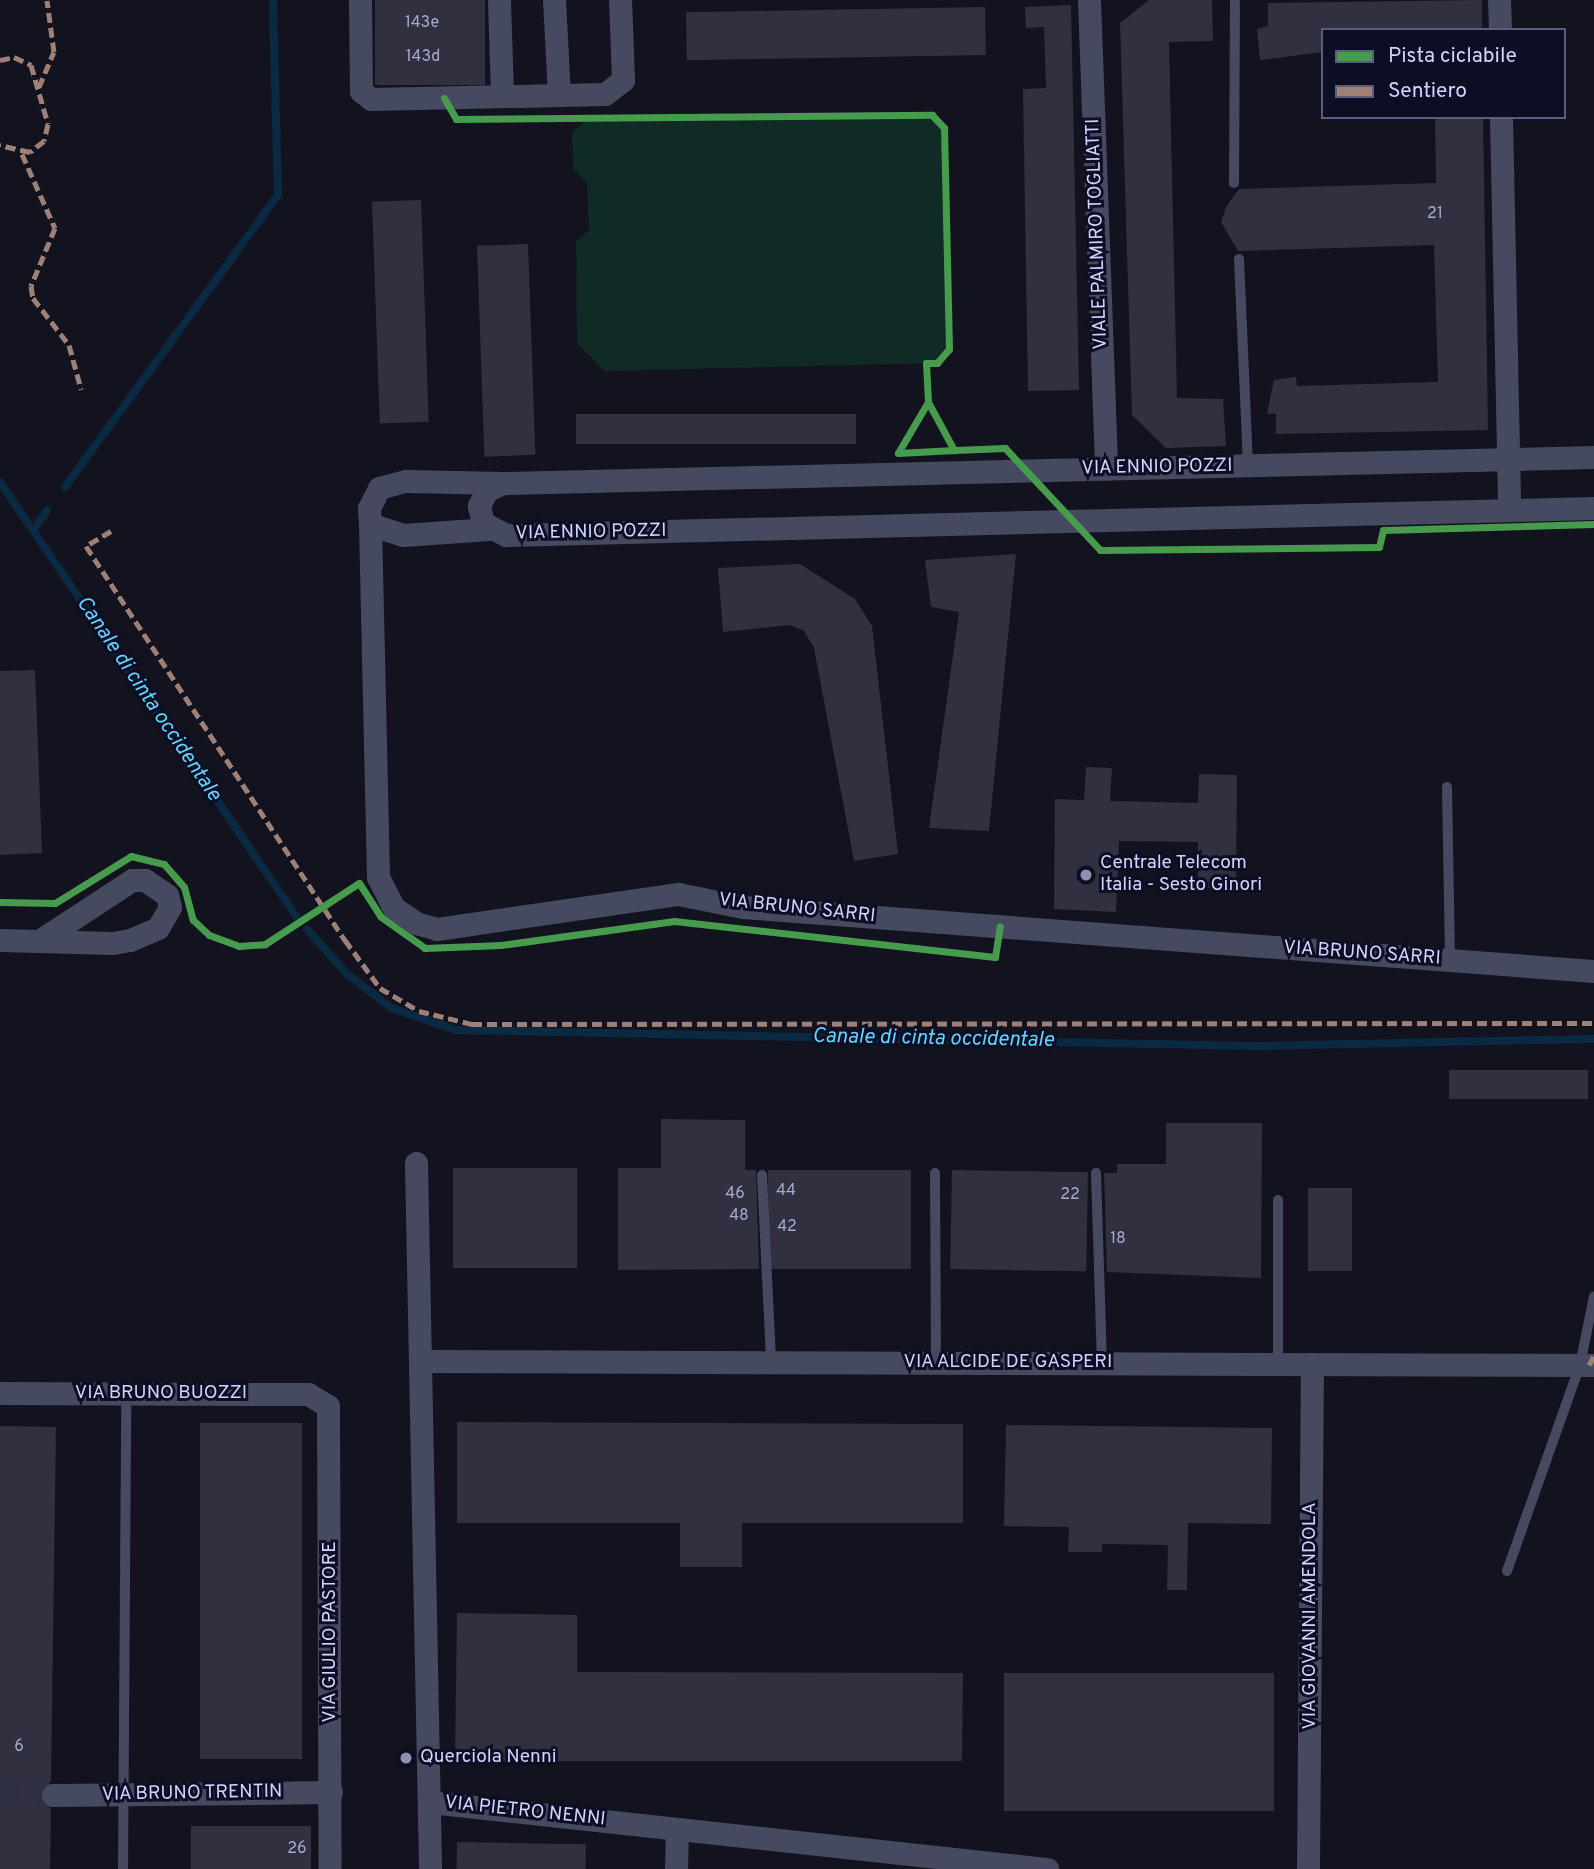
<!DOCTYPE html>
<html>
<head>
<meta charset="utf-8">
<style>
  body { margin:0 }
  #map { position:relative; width:1594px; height:1869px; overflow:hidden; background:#12131f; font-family:Overpass,sans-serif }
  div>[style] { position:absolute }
  .green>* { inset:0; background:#102a26 }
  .stream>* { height:8px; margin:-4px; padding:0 4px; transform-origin:4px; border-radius:4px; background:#0a2a43 }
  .building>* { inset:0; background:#303041; transform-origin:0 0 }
  .minor-tunnel>* { height:23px; margin-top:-11.5px; transform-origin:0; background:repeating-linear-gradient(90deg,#2e3041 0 23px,transparent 0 34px) }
  .service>* { height:10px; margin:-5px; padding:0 5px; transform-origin:5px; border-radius:5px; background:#464a60 }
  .minor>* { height:23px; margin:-11.5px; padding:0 11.5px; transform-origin:11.5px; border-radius:11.5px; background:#464a60 }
  .quiet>* { height:5px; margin-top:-2.5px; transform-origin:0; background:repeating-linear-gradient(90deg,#9e8076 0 10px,transparent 0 15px) }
  .cycleway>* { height:7px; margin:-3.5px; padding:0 3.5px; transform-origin:3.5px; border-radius:3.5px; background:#469c4c }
  .dots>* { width:19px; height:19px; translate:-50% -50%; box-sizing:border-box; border:4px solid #0d0e24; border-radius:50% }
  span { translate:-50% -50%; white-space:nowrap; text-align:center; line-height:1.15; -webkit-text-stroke:6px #0d0e24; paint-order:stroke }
  .number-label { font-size:16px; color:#a8abd0 }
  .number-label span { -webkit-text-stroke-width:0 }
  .street-label { font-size:19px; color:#d0d4ff }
  .poi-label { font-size:19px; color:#d0d4ff }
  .left { translate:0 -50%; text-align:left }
  .water-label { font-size:21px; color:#5ed6ff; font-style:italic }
  .legend { position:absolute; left:1321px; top:28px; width:245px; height:91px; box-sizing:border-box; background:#0d0e24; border:2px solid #5b5d7c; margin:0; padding:9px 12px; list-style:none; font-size:21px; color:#d0d4ff }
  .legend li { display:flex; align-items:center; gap:14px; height:35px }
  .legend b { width:35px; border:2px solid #5b5d7c }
</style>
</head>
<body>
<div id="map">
  <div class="green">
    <div style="clip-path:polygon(932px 115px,944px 128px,949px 349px,937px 363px,604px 371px,577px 343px,576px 242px,589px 230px,587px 183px,573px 169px,572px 133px,584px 122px)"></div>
  </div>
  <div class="stream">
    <div style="left:0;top:482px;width:525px;rotate:55.7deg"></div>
    <div style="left:65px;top:487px;width:361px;rotate:-53.9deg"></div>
    <div style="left:278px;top:195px;width:195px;rotate:-91.5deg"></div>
    <div style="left:33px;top:530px;width:24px;rotate:-54deg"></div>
    <div style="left:307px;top:929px;width:59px;rotate:48.4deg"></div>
    <div style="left:346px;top:973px;width:57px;rotate:37.9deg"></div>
    <div style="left:391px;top:1008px;width:69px;rotate:18.7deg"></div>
    <div style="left:456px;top:1030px;width:799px;rotate:1.15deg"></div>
    <div style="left:1255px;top:1046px;width:339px;rotate:-1.2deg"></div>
  </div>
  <div class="building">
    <div style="left:375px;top:0;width:110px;height:85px"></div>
    <div style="clip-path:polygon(1149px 0,1212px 0,1213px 41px,1169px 42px,1177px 398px,1223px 399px,1226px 446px,1166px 448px,1132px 415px,1120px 23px)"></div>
    <div style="clip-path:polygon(1482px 0,1482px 30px,1323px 30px,1323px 52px,1260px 60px,1257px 29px,1268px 26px,1268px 3px)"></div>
    <div style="clip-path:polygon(1071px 5px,1079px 390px,1028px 391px,1023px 89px,1046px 88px,1044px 27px,1026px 28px,1025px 7px)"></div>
    <div style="left:985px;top:7px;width:48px;height:299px;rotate:89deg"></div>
    <div style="clip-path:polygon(1435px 117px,1483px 117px,1488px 430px,1276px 434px,1276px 414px,1267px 414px,1274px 380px,1296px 377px,1297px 386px,1438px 382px,1434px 245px,1238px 251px,1221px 222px,1226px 207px,1239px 189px,1436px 183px)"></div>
    <div style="left:421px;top:200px;width:222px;height:49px;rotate:88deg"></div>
    <div style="left:528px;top:244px;width:211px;height:51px;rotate:88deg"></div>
    <div style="left:856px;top:414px;width:30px;height:280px;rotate:90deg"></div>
    <div style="clip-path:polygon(1016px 554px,989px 831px,929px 828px,959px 612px,931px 607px,925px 560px)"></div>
    <div style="clip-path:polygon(800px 564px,855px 599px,872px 626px,898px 854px,854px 861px,814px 648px,804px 631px,790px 625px,723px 632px,718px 568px)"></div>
    <div style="clip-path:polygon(35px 670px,42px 853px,0 855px,0 671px)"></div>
    <div style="clip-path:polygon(1086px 767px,1112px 768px,1110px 801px,1198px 803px,1199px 774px,1237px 775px,1236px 888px,1198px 888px,1198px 842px,1119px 841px,1116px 912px,1054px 909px,1055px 799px,1084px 800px)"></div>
    <div style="left:1449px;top:1070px;width:139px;height:29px"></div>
    <div style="clip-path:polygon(661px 1119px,745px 1120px,745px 1170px,756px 1170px,759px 1269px,618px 1270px,618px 1168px,661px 1168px)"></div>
    <div style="clip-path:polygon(1166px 1123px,1262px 1123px,1261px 1278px,1107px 1272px,1104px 1173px,1117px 1173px,1117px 1164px,1166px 1164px)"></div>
    <div style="left:453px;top:1168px;width:124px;height:100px"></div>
    <div style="left:768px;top:1170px;width:143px;height:99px"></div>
    <div style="left:952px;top:1170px;width:136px;height:99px;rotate:1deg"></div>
    <div style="left:1308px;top:1188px;width:44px;height:83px"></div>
    <div style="clip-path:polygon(457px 1422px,963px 1424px,963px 1523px,742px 1523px,742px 1567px,680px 1567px,680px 1523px,457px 1523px)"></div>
    <div style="left:200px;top:1423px;width:102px;height:336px"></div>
    <div style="clip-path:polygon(1006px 1425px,1272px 1428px,1271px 1524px,1188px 1523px,1187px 1590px,1167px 1590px,1168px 1545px,1102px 1544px,1102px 1552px,1068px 1552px,1069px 1527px,1004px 1526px)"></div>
    <div style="clip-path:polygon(0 1426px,56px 1427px,51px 1781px,39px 1794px,51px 1809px,50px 1869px,0 1869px)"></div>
    <div style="clip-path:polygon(457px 1613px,577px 1615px,577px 1672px,963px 1673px,962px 1761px,455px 1761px)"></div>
    <div style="left:1274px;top:1673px;width:138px;height:270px;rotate:90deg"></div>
    <div style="left:191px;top:1826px;width:120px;height:43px"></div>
    <div style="left:457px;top:1842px;width:129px;height:27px;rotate:1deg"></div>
  </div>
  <div class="minor-tunnel">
    <div style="left:0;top:1794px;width:53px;rotate:1.1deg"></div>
  </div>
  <div class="service">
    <div style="left:1234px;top:183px;width:183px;rotate:-89.7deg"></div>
    <div style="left:1239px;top:259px;width:207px;rotate:87.5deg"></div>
    <div style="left:1447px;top:787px;width:173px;rotate:89deg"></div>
    <div style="left:935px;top:1173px;width:189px;rotate:89.7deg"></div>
    <div style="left:1096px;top:1173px;width:190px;rotate:88.2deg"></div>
    <div style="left:762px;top:1175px;width:187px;rotate:87.2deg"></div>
    <div style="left:1278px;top:1200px;width:164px;rotate:90deg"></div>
    <div style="left:1507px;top:1571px;width:219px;rotate:-70.5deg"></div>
    <div style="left:1580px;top:1365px;width:70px;rotate:-78.5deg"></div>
    <div style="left:123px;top:1869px;width:474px;rotate:-89.6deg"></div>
  </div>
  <div class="minor">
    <div style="left:360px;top:0;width:91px;rotate:89.4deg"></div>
    <div style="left:361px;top:91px;width:13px;rotate:39deg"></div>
    <div style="left:371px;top:99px;width:234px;rotate:-1.2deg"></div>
    <div style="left:605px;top:94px;width:23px;rotate:-38deg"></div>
    <div style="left:623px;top:80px;width:80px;rotate:-92.1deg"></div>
    <div style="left:499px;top:0;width:96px;rotate:88.2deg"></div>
    <div style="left:554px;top:0;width:95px;rotate:87deg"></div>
    <div style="left:1089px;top:0;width:469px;rotate:87.9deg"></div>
    <div style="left:1499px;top:0;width:30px;rotate:88deg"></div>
    <div style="left:1501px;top:117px;width:391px;rotate:88.8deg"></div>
    <div style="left:1594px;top:457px;width:1091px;rotate:178.63deg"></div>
    <div style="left:503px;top:483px;width:17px;rotate:156deg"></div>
    <div style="left:487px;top:490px;width:18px;rotate:117deg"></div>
    <div style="left:479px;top:506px;width:17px;rotate:77deg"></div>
    <div style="left:483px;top:523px;width:26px;rotate:28deg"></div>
    <div style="left:506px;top:535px;width:1088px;rotate:-1.42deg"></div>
    <div style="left:370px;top:524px;width:353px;rotate:88.7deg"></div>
    <div style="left:378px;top:877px;width:35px;rotate:63deg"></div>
    <div style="left:394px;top:908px;width:27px;rotate:34deg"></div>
    <div style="left:416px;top:923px;width:22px;rotate:16deg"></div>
    <div style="left:437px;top:929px;width:244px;rotate:-8.3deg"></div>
    <div style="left:678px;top:894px;width:66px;rotate:11.3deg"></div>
    <div style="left:743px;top:907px;width:853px;rotate:4.3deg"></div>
    <div style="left:489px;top:529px;width:86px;rotate:176deg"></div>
    <div style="left:403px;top:535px;width:35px;rotate:-162deg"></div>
    <div style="left:370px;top:524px;width:16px;rotate:-94deg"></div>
    <div style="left:369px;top:508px;width:22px;rotate:-63deg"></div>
    <div style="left:379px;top:488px;width:28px;rotate:-15deg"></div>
    <div style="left:406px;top:481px;width:97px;rotate:1.2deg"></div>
    <div style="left:0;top:940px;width:113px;rotate:1.5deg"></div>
    <div style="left:113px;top:943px;width:17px;rotate:-10deg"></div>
    <div style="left:130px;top:940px;width:30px;rotate:-23deg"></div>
    <div style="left:158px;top:928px;width:24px;rotate:-60deg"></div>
    <div style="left:170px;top:907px;width:12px;rotate:-104deg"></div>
    <div style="left:167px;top:895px;width:27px;rotate:-146deg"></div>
    <div style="left:145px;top:880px;width:13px;rotate:180deg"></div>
    <div style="left:132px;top:880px;width:111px;rotate:146.7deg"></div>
    <div style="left:416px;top:1163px;width:706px;rotate:88.86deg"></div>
    <div style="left:423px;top:1361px;width:1171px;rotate:0.2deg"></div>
    <div style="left:0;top:1393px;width:308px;rotate:0.2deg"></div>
    <div style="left:308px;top:1394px;width:23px;rotate:31deg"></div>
    <div style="left:328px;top:1406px;width:463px;rotate:89.8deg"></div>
    <div style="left:53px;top:1795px;width:278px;rotate:-0.6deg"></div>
    <div style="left:430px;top:1802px;width:621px;rotate:6.2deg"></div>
    <div style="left:676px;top:1869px;width:40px;rotate:-88.6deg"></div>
    <div style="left:1308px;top:1869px;width:505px;rotate:-89.55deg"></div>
  </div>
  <div class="quiet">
    <div style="left:0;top:60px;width:14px;rotate:-12deg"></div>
    <div style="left:14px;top:57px;width:19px;rotate:25deg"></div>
    <div style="left:31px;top:65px;width:61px;rotate:73.9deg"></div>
    <div style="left:48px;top:124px;width:17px;rotate:103deg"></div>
    <div style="left:44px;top:141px;width:18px;rotate:142deg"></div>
    <div style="left:30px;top:152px;width:31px;rotate:-167deg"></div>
    <div style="left:39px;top:87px;width:38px;rotate:-67deg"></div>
    <div style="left:54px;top:52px;width:52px;rotate:-97.7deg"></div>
    <div style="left:22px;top:154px;width:81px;rotate:66deg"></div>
    <div style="left:55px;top:228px;width:63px;rotate:112.5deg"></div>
    <div style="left:31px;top:286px;width:12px;rotate:81deg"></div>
    <div style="left:33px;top:298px;width:59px;rotate:52.5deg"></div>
    <div style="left:69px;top:345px;width:46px;rotate:74.7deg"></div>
    <div style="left:111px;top:531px;width:29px;rotate:149deg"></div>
    <div style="left:86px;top:546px;width:472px;rotate:56.7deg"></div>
    <div style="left:345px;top:940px;width:59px;rotate:53.9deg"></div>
    <div style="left:380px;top:988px;width:45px;rotate:30.5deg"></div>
    <div style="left:419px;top:1011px;width:55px;rotate:13.8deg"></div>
    <div style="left:472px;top:1024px;width:1122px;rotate:-0.05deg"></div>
    <div style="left:1589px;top:1365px;width:10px;rotate:-61deg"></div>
  </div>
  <div class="cycleway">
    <div style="left:444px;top:98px;width:24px;rotate:60deg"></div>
    <div style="left:456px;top:119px;width:476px;rotate:-0.5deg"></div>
    <div style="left:932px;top:115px;width:18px;rotate:47deg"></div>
    <div style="left:944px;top:128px;width:221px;rotate:88.7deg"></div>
    <div style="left:949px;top:349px;width:18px;rotate:131deg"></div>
    <div style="left:937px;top:363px;width:11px;rotate:180deg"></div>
    <div style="left:926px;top:363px;width:39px;rotate:87deg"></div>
    <div style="left:928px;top:402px;width:55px;rotate:61.6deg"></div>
    <div style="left:954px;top:450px;width:51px;rotate:-2.2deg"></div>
    <div style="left:1005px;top:448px;width:139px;rotate:47deg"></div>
    <div style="left:1100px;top:550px;width:279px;rotate:-0.6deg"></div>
    <div style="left:1379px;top:547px;width:17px;rotate:-77deg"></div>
    <div style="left:1383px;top:530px;width:211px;rotate:-1.6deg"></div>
    <div style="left:928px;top:402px;width:59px;rotate:120.5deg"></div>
    <div style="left:898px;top:453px;width:56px;rotate:-3.1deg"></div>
    <div style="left:0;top:902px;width:55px;rotate:1deg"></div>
    <div style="left:55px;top:903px;width:89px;rotate:-31.7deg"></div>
    <div style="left:131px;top:856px;width:34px;rotate:14deg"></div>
    <div style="left:164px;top:864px;width:30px;rotate:49deg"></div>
    <div style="left:184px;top:887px;width:34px;rotate:75deg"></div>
    <div style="left:193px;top:920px;width:22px;rotate:43deg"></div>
    <div style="left:209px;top:935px;width:32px;rotate:20deg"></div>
    <div style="left:239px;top:946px;width:26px;rotate:-4deg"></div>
    <div style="left:265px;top:944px;width:112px;rotate:-33deg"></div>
    <div style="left:359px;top:883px;width:40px;rotate:57.1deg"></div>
    <div style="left:381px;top:917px;width:54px;rotate:35.2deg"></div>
    <div style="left:425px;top:948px;width:76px;rotate:-2.3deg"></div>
    <div style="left:501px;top:945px;width:175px;rotate:-7.9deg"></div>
    <div style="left:674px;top:921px;width:323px;rotate:6.4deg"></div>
    <div style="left:995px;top:957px;width:31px;rotate:-81deg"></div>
  </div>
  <div class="dots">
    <div style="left:1086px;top:875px;background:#8e90b1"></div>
    <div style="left:406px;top:1758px;background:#8e90b1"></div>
  </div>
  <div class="number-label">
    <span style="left:422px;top:23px">143e</span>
    <span style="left:423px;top:57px">143d</span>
    <span style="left:1435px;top:214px">21</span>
    <span style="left:786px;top:1191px">44</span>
    <span style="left:735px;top:1194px">46</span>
    <span style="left:1070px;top:1195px">22</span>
    <span style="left:739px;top:1216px">48</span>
    <span style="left:787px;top:1227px">42</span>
    <span style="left:1118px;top:1239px">18</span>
    <span style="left:19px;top:1747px">6</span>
    <span style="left:297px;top:1849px">26</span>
  </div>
  <div class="street-label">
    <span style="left:1098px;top:234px;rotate:-92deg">VIALE PALMIRO TOGLIATTI</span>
    <span style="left:1157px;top:468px;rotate:-1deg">VIA ENNIO POZZI</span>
    <span style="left:591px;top:533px;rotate:-1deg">VIA ENNIO POZZI</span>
    <span style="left:797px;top:909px;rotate:6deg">VIA BRUNO SARRI</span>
    <span style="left:1362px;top:954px;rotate:4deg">VIA BRUNO SARRI</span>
    <span style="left:1008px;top:1363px">VIA ALCIDE DE GASPERI</span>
    <span style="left:161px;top:1394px">VIA BRUNO BUOZZI</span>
    <span style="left:1311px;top:1616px;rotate:-90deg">VIA GIOVANNI AMENDOLA</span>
    <span style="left:331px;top:1632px;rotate:-90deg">VIA GIULIO PASTORE</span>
    <span style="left:192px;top:1794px;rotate:-1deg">VIA BRUNO TRENTIN</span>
    <span style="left:525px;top:1812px;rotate:6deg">VIA PIETRO NENNI</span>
  </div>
  <div class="poi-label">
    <span class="left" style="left:1100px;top:875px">Centrale Telecom<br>Italia - Sesto Ginori</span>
    <span class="left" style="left:420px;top:1758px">Querciola Nenni</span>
  </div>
  <div class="water-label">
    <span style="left:148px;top:699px;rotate:56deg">Canale di cinta occidentale</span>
    <span style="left:933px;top:1039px;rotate:1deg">Canale di cinta occidentale</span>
  </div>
  <ul class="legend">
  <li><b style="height:9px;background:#469c4c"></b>Pista ciclabile</li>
  <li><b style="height:9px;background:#9e8076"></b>Sentiero</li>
  </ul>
</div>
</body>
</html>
